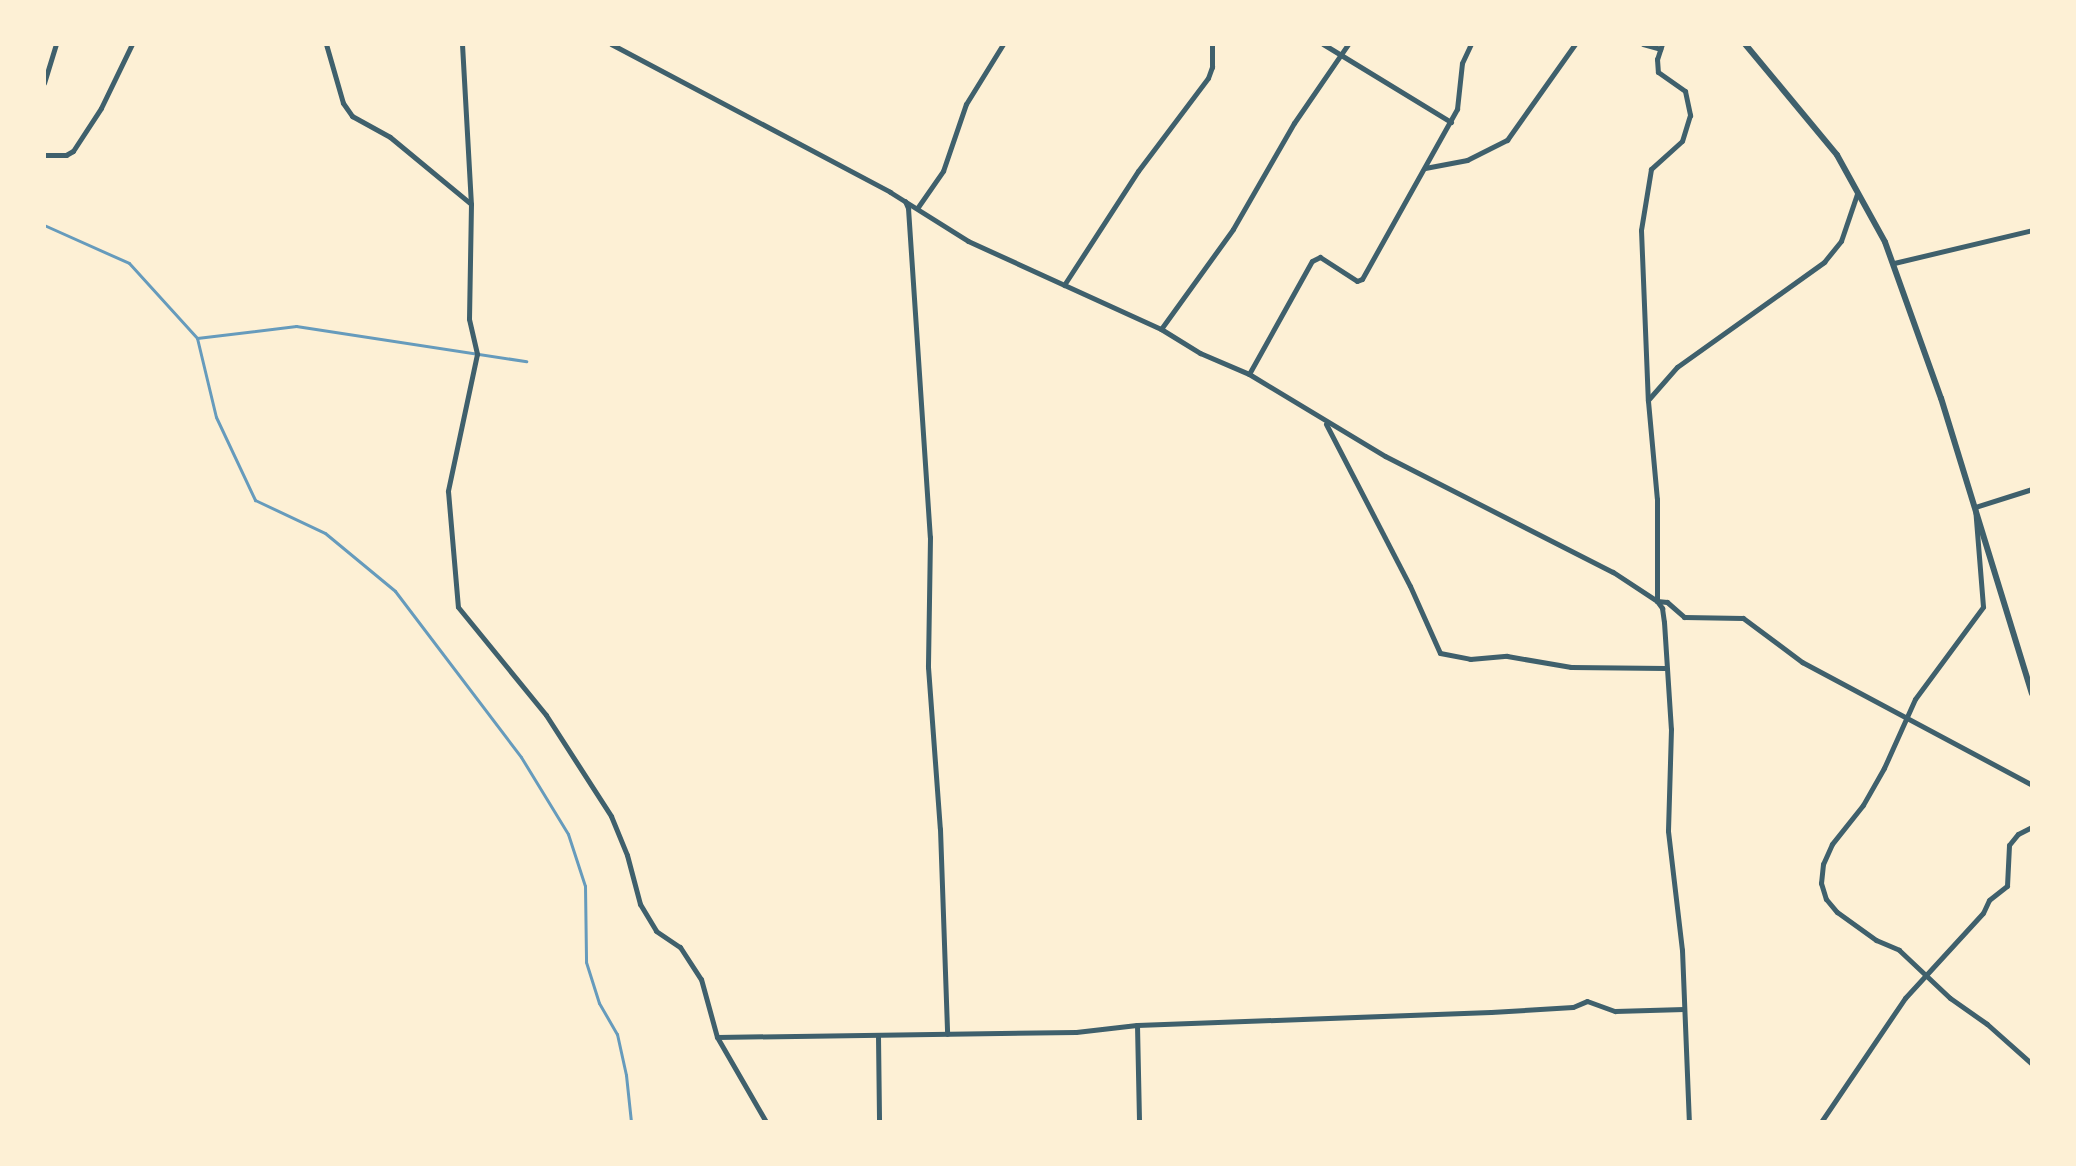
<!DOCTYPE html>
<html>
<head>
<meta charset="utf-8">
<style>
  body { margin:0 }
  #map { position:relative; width:2076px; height:1166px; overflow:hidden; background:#fdf0d5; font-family:"Space Grotesk",sans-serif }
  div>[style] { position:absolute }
  .stream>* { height:3px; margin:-1.5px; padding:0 1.5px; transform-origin:1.5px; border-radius:1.5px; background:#669bbc }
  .minor>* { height:5px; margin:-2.5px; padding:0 2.5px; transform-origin:2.5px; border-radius:2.5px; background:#3f606c }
  .tertiary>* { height:6px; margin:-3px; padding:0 3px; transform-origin:3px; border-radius:3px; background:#3f606c }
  span { translate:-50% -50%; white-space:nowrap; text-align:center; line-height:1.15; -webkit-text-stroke:6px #fdf0d5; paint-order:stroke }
  .frame { position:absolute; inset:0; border:46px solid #fdf0d5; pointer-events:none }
</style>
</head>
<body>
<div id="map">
  <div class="stream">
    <div style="left:44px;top:225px;width:93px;rotate:24.1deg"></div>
    <div style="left:129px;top:263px;width:101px;rotate:47.8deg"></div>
    <div style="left:197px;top:338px;width:81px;rotate:76.5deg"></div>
    <div style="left:216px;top:417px;width:92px;rotate:64.8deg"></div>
    <div style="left:255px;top:500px;width:77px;rotate:25.2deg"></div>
    <div style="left:325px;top:533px;width:91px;rotate:39.6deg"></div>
    <div style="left:395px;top:591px;width:208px;rotate:52.8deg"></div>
    <div style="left:521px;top:757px;width:90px;rotate:58.6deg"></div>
    <div style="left:568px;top:834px;width:55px;rotate:71.9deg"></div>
    <div style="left:585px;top:886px;width:76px;rotate:89.2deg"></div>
    <div style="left:586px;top:962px;width:43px;rotate:72.4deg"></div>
    <div style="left:599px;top:1003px;width:36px;rotate:60deg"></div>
    <div style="left:617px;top:1034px;width:42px;rotate:77.6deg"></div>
    <div style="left:626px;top:1075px;width:47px;rotate:83.9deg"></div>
    <div style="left:197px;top:338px;width:100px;rotate:-6.9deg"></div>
    <div style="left:296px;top:326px;width:233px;rotate:8.7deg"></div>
  </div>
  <div class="minor">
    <div style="left:326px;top:44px;width:61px;rotate:73.9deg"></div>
    <div style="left:343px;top:103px;width:16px;rotate:55deg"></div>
    <div style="left:352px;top:116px;width:43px;rotate:28.9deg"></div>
    <div style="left:390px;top:137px;width:105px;rotate:39.6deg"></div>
    <div style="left:462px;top:44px;width:160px;rotate:86.8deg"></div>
    <div style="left:471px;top:204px;width:115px;rotate:91deg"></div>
    <div style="left:469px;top:319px;width:36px;rotate:77deg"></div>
    <div style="left:477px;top:354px;width:140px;rotate:102deg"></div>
    <div style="left:448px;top:491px;width:116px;rotate:85.1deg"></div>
    <div style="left:458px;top:607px;width:139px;rotate:50.8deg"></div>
    <div style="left:546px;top:715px;width:120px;rotate:57.2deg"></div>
    <div style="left:611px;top:816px;width:42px;rotate:67.7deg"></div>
    <div style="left:627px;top:855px;width:51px;rotate:75.1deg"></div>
    <div style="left:640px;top:904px;width:31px;rotate:59deg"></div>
    <div style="left:656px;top:931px;width:29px;rotate:34deg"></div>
    <div style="left:680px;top:947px;width:38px;rotate:57deg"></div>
    <div style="left:701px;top:979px;width:60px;rotate:74.6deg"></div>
    <div style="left:717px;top:1037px;width:98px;rotate:60deg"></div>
    <div style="left:611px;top:44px;width:316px;rotate:27.9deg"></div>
    <div style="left:890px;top:192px;width:92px;rotate:32.1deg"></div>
    <div style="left:968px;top:241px;width:212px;rotate:24.5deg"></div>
    <div style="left:1161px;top:329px;width:46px;rotate:31.6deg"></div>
    <div style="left:1200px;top:353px;width:53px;rotate:23.2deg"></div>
    <div style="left:1249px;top:374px;width:159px;rotate:31.1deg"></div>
    <div style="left:1385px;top:456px;width:256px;rotate:27deg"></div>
    <div style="left:1613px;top:572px;width:53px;rotate:33.4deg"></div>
    <div style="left:1657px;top:601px;width:10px;rotate:6deg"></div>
    <div style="left:1667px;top:602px;width:23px;rotate:41deg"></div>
    <div style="left:1684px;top:617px;width:59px;rotate:1deg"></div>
    <div style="left:1743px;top:618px;width:74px;rotate:36.7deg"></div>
    <div style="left:1802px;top:662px;width:261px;rotate:28.1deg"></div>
    <div style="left:1323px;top:44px;width:150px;rotate:31.4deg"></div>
    <div style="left:1643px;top:44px;width:18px;rotate:16deg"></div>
    <div style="left:1662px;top:44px;width:16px;rotate:108deg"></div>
    <div style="left:1657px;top:59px;width:13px;rotate:86deg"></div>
    <div style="left:1658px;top:72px;width:33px;rotate:35deg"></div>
    <div style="left:1685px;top:91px;width:25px;rotate:78deg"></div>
    <div style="left:1690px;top:115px;width:27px;rotate:107deg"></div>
    <div style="left:1682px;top:141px;width:42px;rotate:137.9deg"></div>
    <div style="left:1651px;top:169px;width:62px;rotate:99.3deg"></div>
    <div style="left:1641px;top:230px;width:171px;rotate:87.7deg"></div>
    <div style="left:1648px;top:401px;width:98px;rotate:84.8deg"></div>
    <div style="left:1657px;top:499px;width:102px;rotate:90deg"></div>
    <div style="left:1657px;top:601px;width:9px;rotate:54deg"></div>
    <div style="left:1662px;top:608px;width:14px;rotate:82deg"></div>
    <div style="left:1664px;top:622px;width:107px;rotate:86.3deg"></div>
    <div style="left:1671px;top:729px;width:102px;rotate:91.7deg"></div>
    <div style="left:1668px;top:831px;width:120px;rotate:83.3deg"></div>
    <div style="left:1682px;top:950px;width:172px;rotate:87.7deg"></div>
    <div style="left:44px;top:83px;width:41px;rotate:-72.9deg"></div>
    <div style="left:44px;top:155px;width:22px"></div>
    <div style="left:66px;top:155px;width:8px;rotate:-30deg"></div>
    <div style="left:73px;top:151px;width:51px;rotate:-56.9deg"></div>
    <div style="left:101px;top:108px;width:71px;rotate:-64.2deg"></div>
    <div style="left:1425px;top:168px;width:43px;rotate:-10.8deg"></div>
    <div style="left:1467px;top:160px;width:45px;rotate:-26.6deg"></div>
    <div style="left:1507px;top:140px;width:118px;rotate:-54.7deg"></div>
    <div style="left:905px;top:201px;width:8px;rotate:67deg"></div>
    <div style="left:908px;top:208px;width:330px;rotate:86.2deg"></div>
    <div style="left:930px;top:537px;width:130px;rotate:90.9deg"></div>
    <div style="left:928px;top:667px;width:162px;rotate:85.8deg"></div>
    <div style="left:940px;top:829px;width:205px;rotate:88deg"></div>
    <div style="left:918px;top:207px;width:44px;rotate:-55.2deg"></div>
    <div style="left:943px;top:171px;width:71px;rotate:-71.1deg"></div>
    <div style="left:966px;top:104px;width:70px;rotate:-58.3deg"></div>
    <div style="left:1894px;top:263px;width:142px;rotate:-13.4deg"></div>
    <div style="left:1064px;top:285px;width:136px;rotate:-57deg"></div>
    <div style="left:1138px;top:171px;width:116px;rotate:-53deg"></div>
    <div style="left:1208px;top:78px;width:12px;rotate:-70deg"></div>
    <div style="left:1212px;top:67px;width:23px;rotate:-90deg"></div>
    <div style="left:1161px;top:329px;width:123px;rotate:-54.2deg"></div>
    <div style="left:1233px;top:229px;width:122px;rotate:-60.1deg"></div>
    <div style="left:1294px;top:123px;width:96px;rotate:-55.6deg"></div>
    <div style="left:1249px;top:374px;width:129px;rotate:-60.9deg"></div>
    <div style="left:1312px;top:261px;width:9px;rotate:-27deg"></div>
    <div style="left:1320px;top:257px;width:44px;rotate:33deg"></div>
    <div style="left:1357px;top:281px;width:5px;rotate:-22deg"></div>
    <div style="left:1362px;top:279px;width:195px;rotate:-60.8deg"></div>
    <div style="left:1457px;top:109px;width:46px;rotate:-83.8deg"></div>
    <div style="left:1462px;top:63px;width:21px;rotate:-65deg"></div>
    <div style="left:1648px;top:400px;width:44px;rotate:-48.7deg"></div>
    <div style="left:1677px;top:367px;width:181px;rotate:-35.5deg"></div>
    <div style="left:1824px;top:262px;width:27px;rotate:-51deg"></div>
    <div style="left:1841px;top:241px;width:50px;rotate:-71.2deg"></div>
    <div style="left:1326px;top:424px;width:182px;rotate:62.6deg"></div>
    <div style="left:1410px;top:586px;width:73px;rotate:65.9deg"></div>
    <div style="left:1440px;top:653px;width:31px;rotate:11deg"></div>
    <div style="left:1470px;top:659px;width:37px;rotate:-5deg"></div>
    <div style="left:1507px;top:656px;width:65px;rotate:9.8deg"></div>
    <div style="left:1571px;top:667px;width:94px;rotate:0.6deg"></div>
    <div style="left:2032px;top:489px;width:60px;rotate:162.5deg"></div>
    <div style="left:1975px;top:507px;width:100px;rotate:85.4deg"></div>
    <div style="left:1983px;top:607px;width:114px;rotate:126.5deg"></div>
    <div style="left:1915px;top:699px;width:76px;rotate:114.2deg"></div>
    <div style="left:1884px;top:768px;width:43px;rotate:119.6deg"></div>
    <div style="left:1863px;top:805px;width:50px;rotate:128.5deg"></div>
    <div style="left:1832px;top:844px;width:22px;rotate:114deg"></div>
    <div style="left:1823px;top:864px;width:19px;rotate:96deg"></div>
    <div style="left:1821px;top:883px;width:17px;rotate:73deg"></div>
    <div style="left:1826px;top:899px;width:17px;rotate:50deg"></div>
    <div style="left:1837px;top:912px;width:48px;rotate:35.7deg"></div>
    <div style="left:1876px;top:940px;width:25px;rotate:23deg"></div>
    <div style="left:1899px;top:950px;width:70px;rotate:43.3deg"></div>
    <div style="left:1950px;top:998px;width:45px;rotate:35.1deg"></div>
    <div style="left:1987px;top:1024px;width:60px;rotate:41.6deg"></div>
    <div style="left:1137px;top:1025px;width:97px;rotate:88.8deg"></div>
    <div style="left:878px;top:1036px;width:86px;rotate:89.3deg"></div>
    <div style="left:717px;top:1037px;width:359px;rotate:-0.8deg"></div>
    <div style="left:1076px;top:1032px;width:61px;rotate:-6.5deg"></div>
    <div style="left:1137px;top:1025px;width:354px;rotate:-2.1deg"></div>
    <div style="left:1491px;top:1012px;width:82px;rotate:-3.5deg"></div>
    <div style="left:1573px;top:1007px;width:15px;rotate:-23deg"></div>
    <div style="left:1587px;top:1001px;width:30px;rotate:20deg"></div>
    <div style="left:1615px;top:1011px;width:69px;rotate:-1.7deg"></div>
    <div style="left:1821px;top:1122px;width:150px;rotate:-55.9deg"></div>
    <div style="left:1905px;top:998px;width:115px;rotate:-47.5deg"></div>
    <div style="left:1983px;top:913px;width:14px;rotate:-65deg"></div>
    <div style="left:1989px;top:900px;width:23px;rotate:-38deg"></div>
    <div style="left:2007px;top:886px;width:41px;rotate:-87.2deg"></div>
    <div style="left:2009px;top:845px;width:14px;rotate:-51deg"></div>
    <div style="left:2018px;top:834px;width:16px;rotate:-27deg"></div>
  </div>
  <div class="tertiary">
    <div style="left:1745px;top:44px;width:144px;rotate:50.3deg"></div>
    <div style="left:1837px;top:155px;width:99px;rotate:61.1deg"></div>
    <div style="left:1885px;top:242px;width:166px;rotate:70.3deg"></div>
    <div style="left:1941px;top:398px;width:309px;rotate:72.9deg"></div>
  </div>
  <div class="frame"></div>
</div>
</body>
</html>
